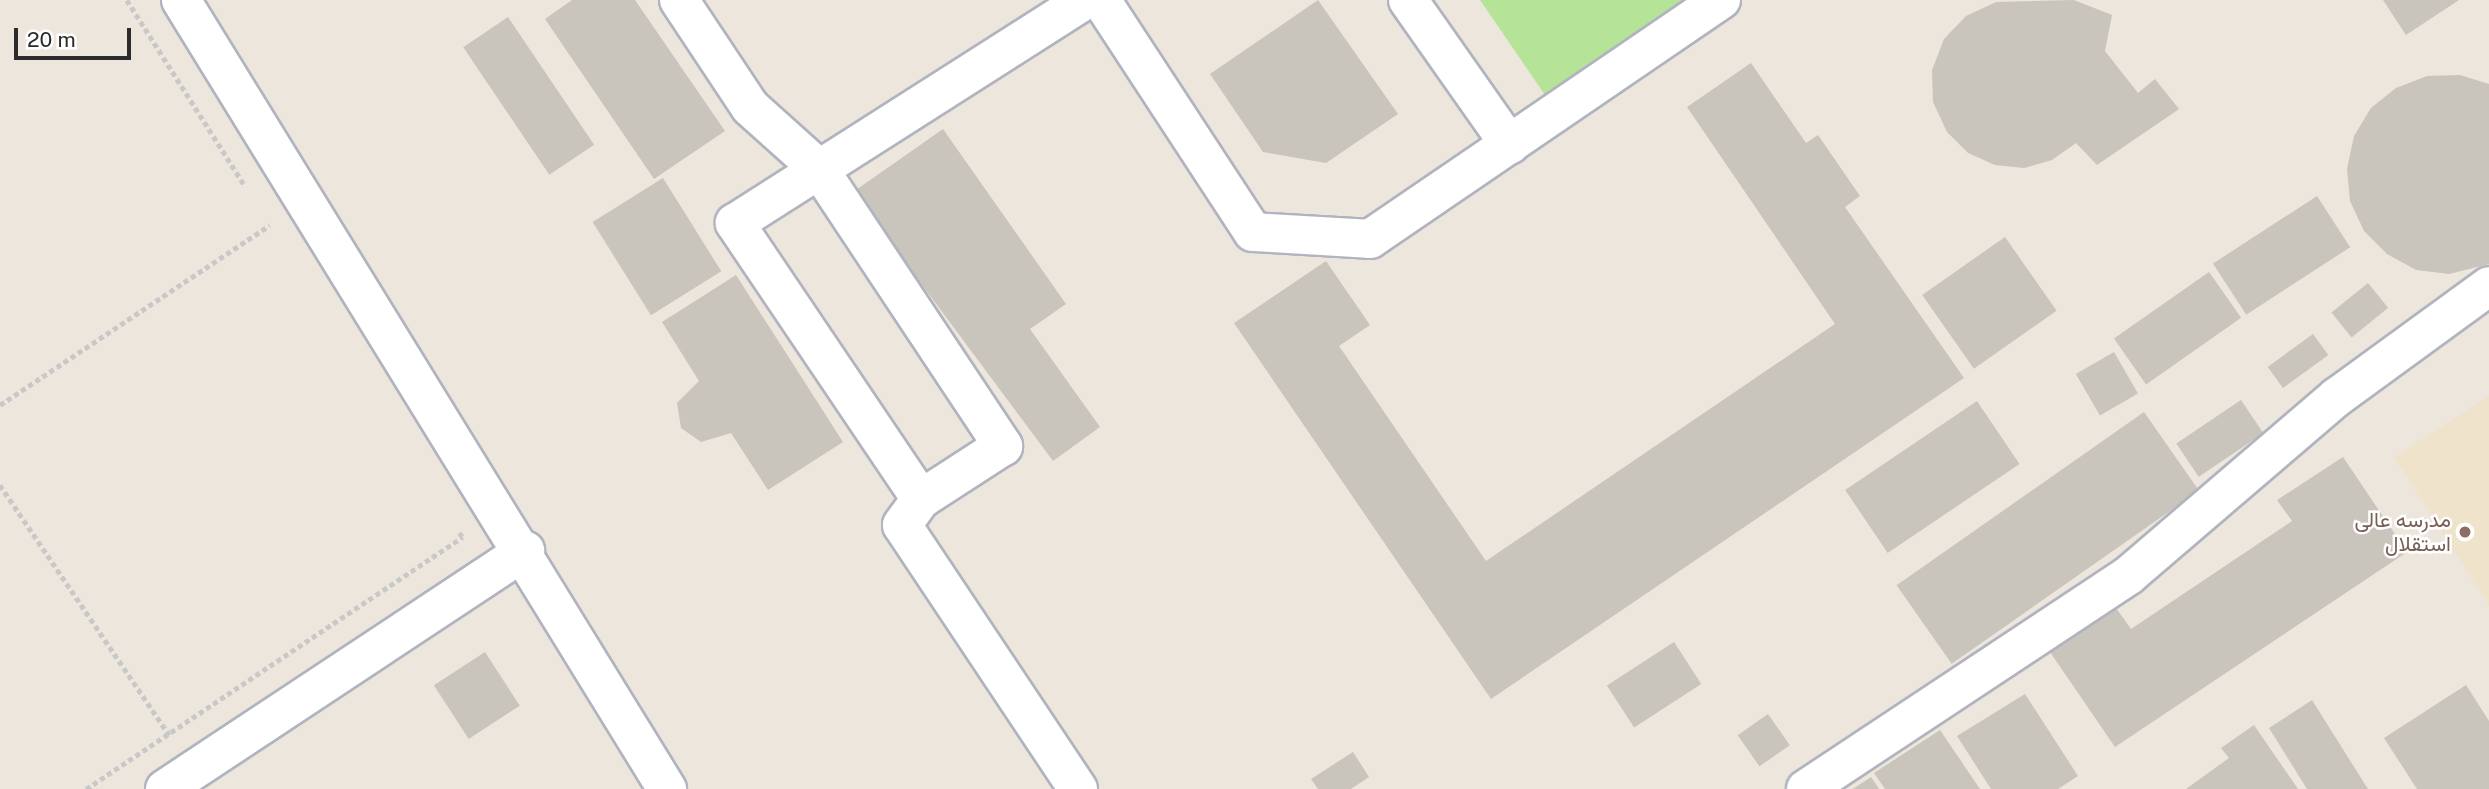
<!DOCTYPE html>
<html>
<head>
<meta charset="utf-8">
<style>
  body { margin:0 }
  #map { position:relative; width:2489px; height:789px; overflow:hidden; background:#ede6dd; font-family:"Public Sans",Vazirmatn,sans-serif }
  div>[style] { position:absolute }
  .education>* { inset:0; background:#efe3cc }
  .green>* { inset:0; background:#b5e499 }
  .building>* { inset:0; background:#c9c4bc; transform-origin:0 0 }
  .path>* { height:4.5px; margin-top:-2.25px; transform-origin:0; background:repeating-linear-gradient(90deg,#c8c8c8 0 5px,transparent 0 8.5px) }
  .roads { filter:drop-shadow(2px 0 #b1b4bf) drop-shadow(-2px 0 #b1b4bf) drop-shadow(0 2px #b1b4bf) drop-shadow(0 -2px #b1b4bf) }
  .minor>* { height:38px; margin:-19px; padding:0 19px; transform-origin:19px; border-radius:19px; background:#fff }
  .dots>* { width:19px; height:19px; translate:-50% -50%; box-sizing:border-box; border:4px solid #fff; border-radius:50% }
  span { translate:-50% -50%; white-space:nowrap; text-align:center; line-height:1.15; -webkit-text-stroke:5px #fff; paint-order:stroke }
  .education-label { font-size:21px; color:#785e54 }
  .right { translate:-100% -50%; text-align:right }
  .scale { position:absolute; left:14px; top:28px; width:117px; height:32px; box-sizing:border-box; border:4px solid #2b2b2b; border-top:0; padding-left:9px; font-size:21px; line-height:24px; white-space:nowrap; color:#2b2b2b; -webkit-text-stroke:5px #fff; paint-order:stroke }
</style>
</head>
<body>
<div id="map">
  <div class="education">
    <div style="clip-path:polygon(2489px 396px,2489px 606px,2394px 457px)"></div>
  </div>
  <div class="green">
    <div style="clip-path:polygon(1480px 0,1686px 0,1545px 95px)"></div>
  </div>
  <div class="building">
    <div style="clip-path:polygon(572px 0,635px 0,725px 131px,654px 179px,545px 19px)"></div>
    <div style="clip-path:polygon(1318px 0,1398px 114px,1326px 163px,1263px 152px,1210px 74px)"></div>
    <div style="clip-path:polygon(2074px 0,2112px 15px,2105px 51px,2138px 93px,2155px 79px,2179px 109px,2097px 165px,2076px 143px,2052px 160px,2024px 168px,1995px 165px,1968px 153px,1947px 132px,1933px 102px,1932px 70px,1944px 39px,1966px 16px,1996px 2px)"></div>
    <div style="clip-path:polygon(2383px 0,2459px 0,2406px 35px)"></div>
    <div style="left:508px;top:17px;width:154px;height:54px;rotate:56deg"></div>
    <div style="clip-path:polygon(1751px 63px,1806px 143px,1818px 135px,1860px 196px,1845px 207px,1964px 378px,1491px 699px,1234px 323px,1326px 261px,1370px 325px,1339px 346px,1486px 561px,1835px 324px,1687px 107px)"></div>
    <div style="clip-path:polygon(2460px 75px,2489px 84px,2489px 264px,2449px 274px,2416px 270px,2387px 254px,2364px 231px,2350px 201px,2347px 169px,2354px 136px,2371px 108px,2396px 88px,2427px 76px)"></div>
    <div style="clip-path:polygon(943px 129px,1066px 304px,1030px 329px,1100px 427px,1053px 461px,853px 192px)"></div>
    <div style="left:663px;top:178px;width:110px;height:83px;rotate:58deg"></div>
    <div style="left:2317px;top:196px;width:61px;height:124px;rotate:57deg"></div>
    <div style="left:2005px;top:237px;width:90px;height:101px;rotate:55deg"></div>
    <div style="left:2209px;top:272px;width:56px;height:116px;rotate:55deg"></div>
    <div style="clip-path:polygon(736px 275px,843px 442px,768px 490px,731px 433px,701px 442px,681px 428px,677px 403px,699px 381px,662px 322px)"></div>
    <div style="left:2368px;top:283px;width:32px;height:47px;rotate:51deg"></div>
    <div style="left:2313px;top:334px;width:26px;height:56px;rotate:54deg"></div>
    <div style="left:2114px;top:352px;width:48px;height:44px;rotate:60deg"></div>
    <div style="left:2241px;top:400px;width:40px;height:78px;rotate:56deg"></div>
    <div style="left:1977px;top:401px;width:76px;height:159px;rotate:56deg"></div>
    <div style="left:2144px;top:412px;width:96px;height:302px;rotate:55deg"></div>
    <div style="clip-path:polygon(2343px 457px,2407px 552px,2115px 747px,2050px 652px,2116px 608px,2131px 629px,2292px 521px,2277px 500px)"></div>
    <div style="left:1674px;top:642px;width:50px;height:80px;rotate:57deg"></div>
    <div style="left:485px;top:652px;width:64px;height:61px;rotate:57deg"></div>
    <div style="clip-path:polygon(2466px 685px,2489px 721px,2489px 789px,2417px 789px,2384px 738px)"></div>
    <div style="clip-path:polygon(2025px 694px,2078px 776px,2058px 789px,1991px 789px,1957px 736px)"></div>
    <div style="clip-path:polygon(2312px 700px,2368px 789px,2307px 789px,2269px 728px)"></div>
    <div style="left:1768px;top:714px;width:38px;height:37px;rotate:55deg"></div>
    <div style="clip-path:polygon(2254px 725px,2298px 789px,2186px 789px,2229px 758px,2221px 748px)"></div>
    <div style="clip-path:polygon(1940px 730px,1980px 789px,1885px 789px,1874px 773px)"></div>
    <div style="clip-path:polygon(1353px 752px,1369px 777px,1351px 789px,1318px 789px,1311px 779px)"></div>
    <div style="clip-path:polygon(1871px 777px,1879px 789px,1853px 789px)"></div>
  </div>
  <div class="path">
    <div style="left:127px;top:0;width:220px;rotate:57.6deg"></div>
    <div style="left:0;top:405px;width:324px;rotate:-33.7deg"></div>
    <div style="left:0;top:485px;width:302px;rotate:55.9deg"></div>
    <div style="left:86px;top:789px;width:453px;rotate:-33.8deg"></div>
    <div style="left:462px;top:537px;width:5px;rotate:-127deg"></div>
  </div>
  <div class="roads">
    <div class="minor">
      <div style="left:181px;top:0;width:927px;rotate:58.37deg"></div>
      <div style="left:679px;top:0;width:128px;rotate:56.4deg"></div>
      <div style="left:750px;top:107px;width:93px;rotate:41.9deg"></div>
      <div style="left:819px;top:169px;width:333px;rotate:56.4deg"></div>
      <div style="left:1003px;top:446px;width:98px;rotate:147.1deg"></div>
      <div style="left:1101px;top:0;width:277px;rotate:56.8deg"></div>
      <div style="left:1253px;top:232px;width:117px;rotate:3.4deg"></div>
      <div style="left:1370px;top:239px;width:425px;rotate:-34.3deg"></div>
      <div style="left:1408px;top:0;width:177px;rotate:54.9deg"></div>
      <div style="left:165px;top:789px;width:432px;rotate:-33.5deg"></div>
      <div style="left:1078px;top:789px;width:317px;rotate:-123.7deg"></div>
      <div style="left:902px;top:525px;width:32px;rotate:-54deg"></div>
      <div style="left:921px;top:499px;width:333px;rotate:-124deg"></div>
      <div style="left:735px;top:223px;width:415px;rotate:-32.5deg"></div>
      <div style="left:1806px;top:789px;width:387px;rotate:-33.5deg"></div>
      <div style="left:2129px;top:575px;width:274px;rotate:-40.6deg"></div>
      <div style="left:2337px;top:397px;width:188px;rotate:-36.1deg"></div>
    </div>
  </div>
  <div class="dots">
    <div style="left:2465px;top:532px;background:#8d6e63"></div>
  </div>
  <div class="education-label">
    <span class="right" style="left:2451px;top:532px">مدرسه عالی<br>استقلال</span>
  </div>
  <div class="scale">20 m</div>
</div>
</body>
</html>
